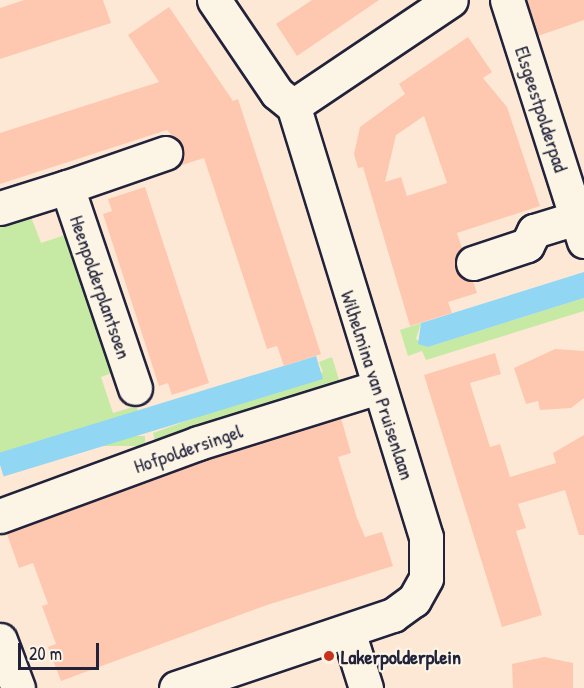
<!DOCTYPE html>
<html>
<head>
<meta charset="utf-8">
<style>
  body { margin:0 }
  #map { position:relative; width:584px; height:688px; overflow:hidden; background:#fce8d5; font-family:"Patrick Hand",sans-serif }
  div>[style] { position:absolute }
  .green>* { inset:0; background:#c6eaa4; transform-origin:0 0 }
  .water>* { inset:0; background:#91d7f3; transform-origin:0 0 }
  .building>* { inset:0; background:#fdc8af }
  .roads { filter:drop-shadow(2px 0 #22223b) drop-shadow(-2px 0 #22223b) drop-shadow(0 2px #22223b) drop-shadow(0 -2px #22223b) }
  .minor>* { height:33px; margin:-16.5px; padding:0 16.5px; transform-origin:16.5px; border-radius:16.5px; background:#fcf5e5 }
  .dots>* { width:16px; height:16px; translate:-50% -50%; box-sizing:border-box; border:3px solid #fcf5e5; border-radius:50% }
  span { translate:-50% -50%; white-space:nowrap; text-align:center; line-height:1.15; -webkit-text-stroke:4.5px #fcf5e5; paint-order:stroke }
  .street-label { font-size:20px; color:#22223b }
  .poi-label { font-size:20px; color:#22223b; font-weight:700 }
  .left { translate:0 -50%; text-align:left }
  .scale { position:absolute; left:18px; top:643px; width:81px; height:27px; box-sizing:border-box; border:3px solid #22223b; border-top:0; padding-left:8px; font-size:18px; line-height:21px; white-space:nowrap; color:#22223b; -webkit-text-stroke:4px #fcf5e5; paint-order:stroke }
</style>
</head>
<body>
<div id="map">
  <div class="green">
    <div style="clip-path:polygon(28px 209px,41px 243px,71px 233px,120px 370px,101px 377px,113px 413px,136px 406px,139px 413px,0 463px,0 218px)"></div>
    <div style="clip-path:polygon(584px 298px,584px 311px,426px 360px,422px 351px,408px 356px,400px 330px,421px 323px,416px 339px,428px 347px)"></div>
    <div style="clip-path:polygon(332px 357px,340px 383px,155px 441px,153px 433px,323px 372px,319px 362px)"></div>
    <div style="left:145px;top:436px;width:10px;height:154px;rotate:90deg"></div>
  </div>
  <div class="water">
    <div style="clip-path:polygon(584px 272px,584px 298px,428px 347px,418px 344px,421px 323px)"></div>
    <div style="left:316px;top:356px;width:24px;height:334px;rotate:73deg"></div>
  </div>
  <div class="building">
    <div style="clip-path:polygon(24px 0,103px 0,111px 23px,0 59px,0 8px)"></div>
    <div style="clip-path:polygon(312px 0,379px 0,297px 56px,276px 24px)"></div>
    <div style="clip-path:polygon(527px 0,584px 0,584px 20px,538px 36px)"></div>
    <div style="clip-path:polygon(169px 7px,233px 101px,238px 99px,321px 354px,284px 366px,277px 346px,267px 349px,204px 158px,179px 166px,183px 147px,167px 130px,0 184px,0 133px,159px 82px,128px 35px)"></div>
    <div style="clip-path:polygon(evenodd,468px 37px,492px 72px,483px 78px,507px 107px,540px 206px,457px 233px,462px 248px,455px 268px,473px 281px,477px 293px,448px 302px,452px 313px,410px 326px,363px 167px,358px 168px,354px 154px,360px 127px,405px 94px,399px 84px,468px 37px,424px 116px,447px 183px,407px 196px,401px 177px,385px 182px,396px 135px,424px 116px)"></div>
    <div style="clip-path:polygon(145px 187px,209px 383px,172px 395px,168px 383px,159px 386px,103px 214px,112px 211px,108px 199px)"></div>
    <div style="clip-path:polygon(555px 349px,584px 351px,584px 398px,571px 408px,540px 410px,538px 401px,526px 404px,514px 368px)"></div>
    <div style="clip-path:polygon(495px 353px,501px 374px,470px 383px,490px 447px,500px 444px,510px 477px,556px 463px,553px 453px,584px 435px,584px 535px,579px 535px,565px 490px,518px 504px,526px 528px,516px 531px,542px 615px,502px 627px,424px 375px)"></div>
    <div style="clip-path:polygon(341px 418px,351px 453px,338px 457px,357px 518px,365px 537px,382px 532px,393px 566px,267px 605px,61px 681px,48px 647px,56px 644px,42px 606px,48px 604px,33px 563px,19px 568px,7px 534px,210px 459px)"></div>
    <div style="clip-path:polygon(544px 657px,573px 663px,573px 688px,513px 688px,512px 664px)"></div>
  </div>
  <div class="roads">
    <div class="minor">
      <div style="left:214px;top:0;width:112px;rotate:55.9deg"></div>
      <div style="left:277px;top:93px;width:21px;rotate:39deg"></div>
      <div style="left:507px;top:0;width:253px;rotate:72.3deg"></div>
      <div style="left:67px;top:187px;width:104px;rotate:-19.1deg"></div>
      <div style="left:0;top:208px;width:70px;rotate:-17.4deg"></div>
      <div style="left:67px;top:187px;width:212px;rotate:71.3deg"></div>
      <div style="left:473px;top:263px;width:57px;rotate:-18.4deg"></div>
      <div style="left:527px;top:245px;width:16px;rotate:-63deg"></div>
      <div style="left:534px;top:231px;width:44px;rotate:-17.2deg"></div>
      <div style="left:0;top:516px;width:211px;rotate:-20.2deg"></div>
      <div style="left:198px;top:443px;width:189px;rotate:-17.3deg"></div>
      <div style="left:348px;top:631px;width:60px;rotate:72.5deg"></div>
      <div style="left:0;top:640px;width:51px;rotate:69.4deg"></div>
      <div style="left:176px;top:688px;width:229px;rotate:-18.6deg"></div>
      <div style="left:393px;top:615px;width:26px;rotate:-36deg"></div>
      <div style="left:414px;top:600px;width:25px;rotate:-61deg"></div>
      <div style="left:426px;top:578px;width:41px;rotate:-90deg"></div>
      <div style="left:426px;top:537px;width:451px;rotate:-107.1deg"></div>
      <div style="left:293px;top:106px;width:190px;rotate:-33.9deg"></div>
    </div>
  </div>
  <div class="dots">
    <div style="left:329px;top:656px;background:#c8321e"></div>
  </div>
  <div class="street-label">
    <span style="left:542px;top:109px;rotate:72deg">Elsgeestpolderpad</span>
    <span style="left:101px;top:287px;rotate:71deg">Heenpolderplantsoen</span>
    <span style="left:378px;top:385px;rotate:72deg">Wilhelmina van Pruisenlaan</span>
    <span style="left:188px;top:448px;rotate:-19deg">Hofpoldersingel</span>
  </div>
  <div class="poi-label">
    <span class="left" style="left:341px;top:656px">Lakerpolderplein</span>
  </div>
  <div class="scale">20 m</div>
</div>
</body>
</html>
